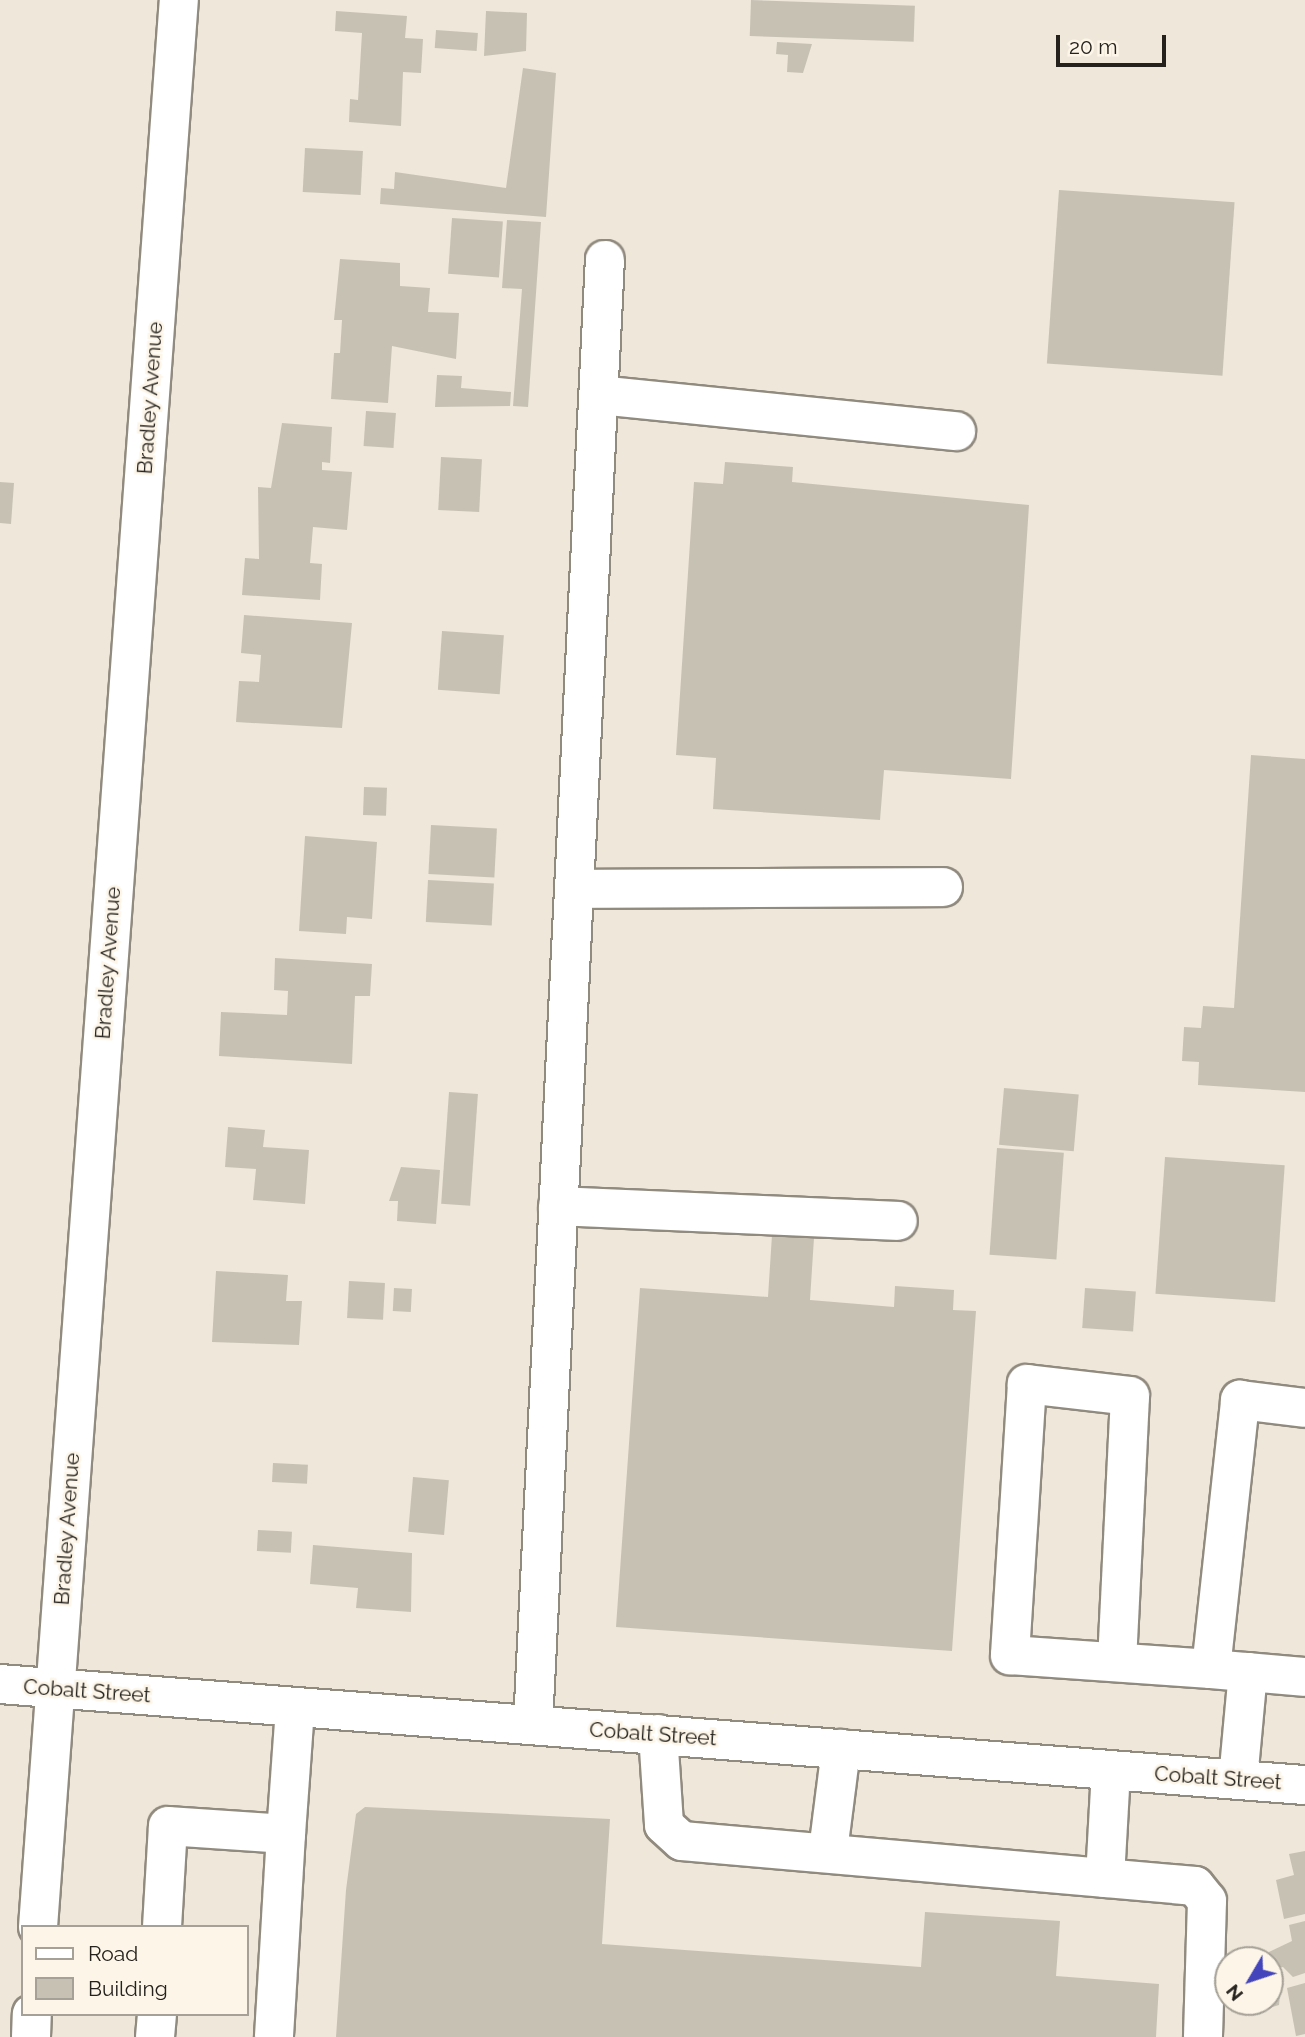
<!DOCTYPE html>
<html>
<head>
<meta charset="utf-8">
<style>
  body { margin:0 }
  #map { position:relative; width:1305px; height:2037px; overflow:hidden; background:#eee7da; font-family:Raleway,sans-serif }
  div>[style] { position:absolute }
  .building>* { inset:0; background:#c7c1b4; transform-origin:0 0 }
  .roads { filter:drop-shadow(2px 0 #918a7f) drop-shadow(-2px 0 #918a7f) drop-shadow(0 2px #918a7f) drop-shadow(0 -2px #918a7f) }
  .minor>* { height:38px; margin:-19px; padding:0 19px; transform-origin:19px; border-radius:19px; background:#fff }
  span { translate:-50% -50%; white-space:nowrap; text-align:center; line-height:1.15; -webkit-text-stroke:5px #fcf5e8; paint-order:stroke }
  .street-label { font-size:21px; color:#25221e }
  .legend { position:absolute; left:21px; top:1925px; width:228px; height:91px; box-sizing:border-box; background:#fcf5e8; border:2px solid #a6a197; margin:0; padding:9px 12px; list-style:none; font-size:21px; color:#25221e }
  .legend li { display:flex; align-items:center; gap:14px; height:35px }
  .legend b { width:35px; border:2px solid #a6a197 }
  .north { position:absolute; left:1214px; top:1946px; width:70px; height:70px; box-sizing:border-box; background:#fcf5e8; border:2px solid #a6a197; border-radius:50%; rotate:231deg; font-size:19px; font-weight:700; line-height:28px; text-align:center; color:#25221e }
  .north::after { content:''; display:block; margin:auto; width:24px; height:32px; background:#4445bb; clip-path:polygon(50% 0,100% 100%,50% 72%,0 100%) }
  .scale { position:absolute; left:1056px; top:35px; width:110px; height:32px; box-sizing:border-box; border:4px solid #25221e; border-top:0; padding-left:9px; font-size:21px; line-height:24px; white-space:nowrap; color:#25221e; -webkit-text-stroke:5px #fcf5e8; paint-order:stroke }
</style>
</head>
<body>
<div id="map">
  <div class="building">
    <div style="left:751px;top:0;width:164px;height:36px;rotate:2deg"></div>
    <div style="clip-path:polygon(336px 11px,407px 16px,405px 38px,423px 39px,421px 73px,403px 72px,401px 126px,349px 122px,350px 99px,358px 100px,362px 33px,335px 31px)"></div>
    <div style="clip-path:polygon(486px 11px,527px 13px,526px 51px,484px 56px)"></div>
    <div style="left:436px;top:30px;width:42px;height:18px;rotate:4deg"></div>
    <div style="clip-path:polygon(777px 42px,812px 44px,803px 73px,787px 72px,788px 55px,776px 54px)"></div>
    <div style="clip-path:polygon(523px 68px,556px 73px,546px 217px,380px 204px,381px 188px,394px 189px,395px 172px,506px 188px)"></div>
    <div style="left:305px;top:148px;width:58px;height:44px;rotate:3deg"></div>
    <div style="left:1059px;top:190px;width:176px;height:174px;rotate:4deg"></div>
    <div style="left:452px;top:218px;width:51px;height:56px;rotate:4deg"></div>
    <div style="clip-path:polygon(507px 220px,541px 222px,528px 407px,513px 406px,522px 289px,502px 288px)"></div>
    <div style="clip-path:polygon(340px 259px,400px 263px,400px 286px,430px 288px,428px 312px,459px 313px,456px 359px,392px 346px,388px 403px,331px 399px,334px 353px,340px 353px,342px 320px,334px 320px)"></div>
    <div style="clip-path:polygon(437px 375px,462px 376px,461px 388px,511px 392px,510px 406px,435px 407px)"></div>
    <div style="left:366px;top:411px;width:30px;height:35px;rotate:4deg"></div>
    <div style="clip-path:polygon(282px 423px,332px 427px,330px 463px,322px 462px,322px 470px,352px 472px,347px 530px,313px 527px,310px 563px,322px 564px,320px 600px,242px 595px,245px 558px,259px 559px,258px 487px,271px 488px)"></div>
    <div style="left:441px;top:457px;width:41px;height:53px;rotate:3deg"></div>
    <div style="clip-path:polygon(725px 462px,793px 467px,792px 482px,1029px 505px,1011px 779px,884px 770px,880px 820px,713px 809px,716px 758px,676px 755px,694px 482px,723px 484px)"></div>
    <div style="clip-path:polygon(0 482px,14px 483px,11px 524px,0 523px)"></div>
    <div style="clip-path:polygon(244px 615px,352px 623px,342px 728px,236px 722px,239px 681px,259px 682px,261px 655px,241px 653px)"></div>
    <div style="left:442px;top:631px;width:62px;height:59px;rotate:4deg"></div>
    <div style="clip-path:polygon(1251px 755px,1305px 759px,1305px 1092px,1198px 1085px,1199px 1062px,1182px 1061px,1184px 1027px,1201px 1028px,1203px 1006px,1234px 1008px)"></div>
    <div style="left:364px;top:787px;width:23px;height:28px;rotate:2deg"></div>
    <div style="left:431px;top:825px;width:66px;height:49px;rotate:3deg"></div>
    <div style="clip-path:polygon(305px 836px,377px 842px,372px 919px,347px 917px,346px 934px,299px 931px)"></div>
    <div style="left:428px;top:880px;width:66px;height:42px;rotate:3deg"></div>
    <div style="clip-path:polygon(275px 958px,372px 964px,370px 996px,355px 996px,352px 1064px,219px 1056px,221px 1012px,287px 1015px,288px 991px,274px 990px)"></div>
    <div style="left:1004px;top:1088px;width:75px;height:57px;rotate:5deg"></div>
    <div style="left:449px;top:1092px;width:29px;height:112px;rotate:4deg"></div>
    <div style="clip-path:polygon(228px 1127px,265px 1130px,263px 1147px,309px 1150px,305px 1204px,253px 1200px,256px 1169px,225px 1167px)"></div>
    <div style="left:997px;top:1148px;width:67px;height:107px;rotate:4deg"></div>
    <div style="left:1165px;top:1157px;width:120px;height:137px;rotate:4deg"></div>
    <div style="clip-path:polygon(401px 1167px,440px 1170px,436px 1224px,397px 1221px,398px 1201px,389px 1201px)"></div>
    <div style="clip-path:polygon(772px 1235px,814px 1238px,810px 1300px,894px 1307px,895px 1286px,954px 1290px,953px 1310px,976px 1311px,952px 1651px,616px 1627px,640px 1288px,768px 1297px)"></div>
    <div style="clip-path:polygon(216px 1271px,288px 1275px,286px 1301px,302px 1301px,299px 1345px,212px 1342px)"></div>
    <div style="left:349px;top:1281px;width:36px;height:37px;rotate:3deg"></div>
    <div style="left:394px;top:1288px;width:18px;height:23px;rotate:3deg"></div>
    <div style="left:1085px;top:1288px;width:51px;height:40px;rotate:4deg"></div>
    <div style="left:273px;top:1463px;width:35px;height:19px;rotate:3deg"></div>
    <div style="left:413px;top:1477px;width:36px;height:55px;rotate:5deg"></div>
    <div style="left:258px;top:1530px;width:34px;height:21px;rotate:3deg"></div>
    <div style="clip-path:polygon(313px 1545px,412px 1553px,411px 1612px,356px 1608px,358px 1588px,310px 1584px)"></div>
    <div style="clip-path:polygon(365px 1807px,610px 1819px,602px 1944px,921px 1967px,925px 1912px,1060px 1921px,1056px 1976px,1159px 1984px,1156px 2037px,336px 2037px,346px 1890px,356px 1814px)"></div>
    <div style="clip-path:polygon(1305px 1851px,1305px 1914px,1284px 1919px,1276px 1880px,1294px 1875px,1289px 1854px)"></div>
    <div style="clip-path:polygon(1305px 1921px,1305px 1973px,1293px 1977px,1283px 1967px,1271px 1970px,1267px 1953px,1292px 1941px,1289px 1925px)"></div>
    <div style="clip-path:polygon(1282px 1976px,1279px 2005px,1269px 2008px,1270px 1978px)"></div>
    <div style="clip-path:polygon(1305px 1983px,1305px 2034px,1296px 2036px,1287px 1988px)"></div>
  </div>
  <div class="roads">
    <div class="minor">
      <div style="left:599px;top:395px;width:359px;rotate:5.8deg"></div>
      <div style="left:574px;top:889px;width:369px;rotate:-0.3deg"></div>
      <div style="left:558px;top:1206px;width:340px;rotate:2.5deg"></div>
      <div style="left:1117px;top:1662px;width:266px;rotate:-87.2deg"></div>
      <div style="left:1130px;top:1396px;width:104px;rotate:-173.4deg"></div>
      <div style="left:1027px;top:1384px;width:272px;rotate:93.6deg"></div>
      <div style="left:1010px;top:1655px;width:201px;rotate:4deg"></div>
      <div style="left:1211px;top:1669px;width:37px;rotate:5deg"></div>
      <div style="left:1248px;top:1672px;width:108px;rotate:95.3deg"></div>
      <div style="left:1211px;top:1669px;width:271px;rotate:-83.8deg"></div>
      <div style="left:1240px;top:1400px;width:65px;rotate:7deg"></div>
      <div style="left:1248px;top:1672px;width:57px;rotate:5deg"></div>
      <div style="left:0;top:1684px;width:1309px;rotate:4.43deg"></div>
      <div style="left:533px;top:1725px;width:1467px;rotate:-87.19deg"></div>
      <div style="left:658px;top:1734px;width:91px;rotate:86.2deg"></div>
      <div style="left:664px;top:1825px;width:24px;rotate:42deg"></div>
      <div style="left:682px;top:1841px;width:515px;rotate:5.01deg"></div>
      <div style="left:1195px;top:1886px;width:19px;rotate:51deg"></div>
      <div style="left:1207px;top:1901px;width:136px;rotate:91.7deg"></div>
      <div style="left:286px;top:1834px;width:127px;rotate:-85.9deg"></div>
      <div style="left:828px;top:1851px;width:103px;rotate:-82.7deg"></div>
      <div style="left:1105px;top:1878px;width:108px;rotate:-86.8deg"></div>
      <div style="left:38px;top:1927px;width:1932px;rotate:-85.82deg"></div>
      <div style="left:162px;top:1927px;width:101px;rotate:-86.6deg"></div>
      <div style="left:168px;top:1826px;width:118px;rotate:3.9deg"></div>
      <div style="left:286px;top:1834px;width:203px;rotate:93.4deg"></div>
      <div style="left:31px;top:2037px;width:23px;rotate:-88deg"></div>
      <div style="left:155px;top:2037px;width:23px;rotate:-85deg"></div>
    </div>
  </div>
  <div class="street-label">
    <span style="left:150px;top:398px;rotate:-86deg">Bradley Avenue</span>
    <span style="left:108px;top:963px;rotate:-86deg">Bradley Avenue</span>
    <span style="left:67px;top:1529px;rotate:-86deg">Bradley Avenue</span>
    <span style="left:87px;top:1691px;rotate:4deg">Cobalt Street</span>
    <span style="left:653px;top:1734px;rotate:4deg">Cobalt Street</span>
    <span style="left:1218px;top:1778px;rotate:4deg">Cobalt Street</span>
  </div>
  <ul class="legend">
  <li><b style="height:9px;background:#fff"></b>Road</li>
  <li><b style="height:19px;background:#c7c1b4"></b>Building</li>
  </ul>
  <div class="north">N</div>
  <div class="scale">20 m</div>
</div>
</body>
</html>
